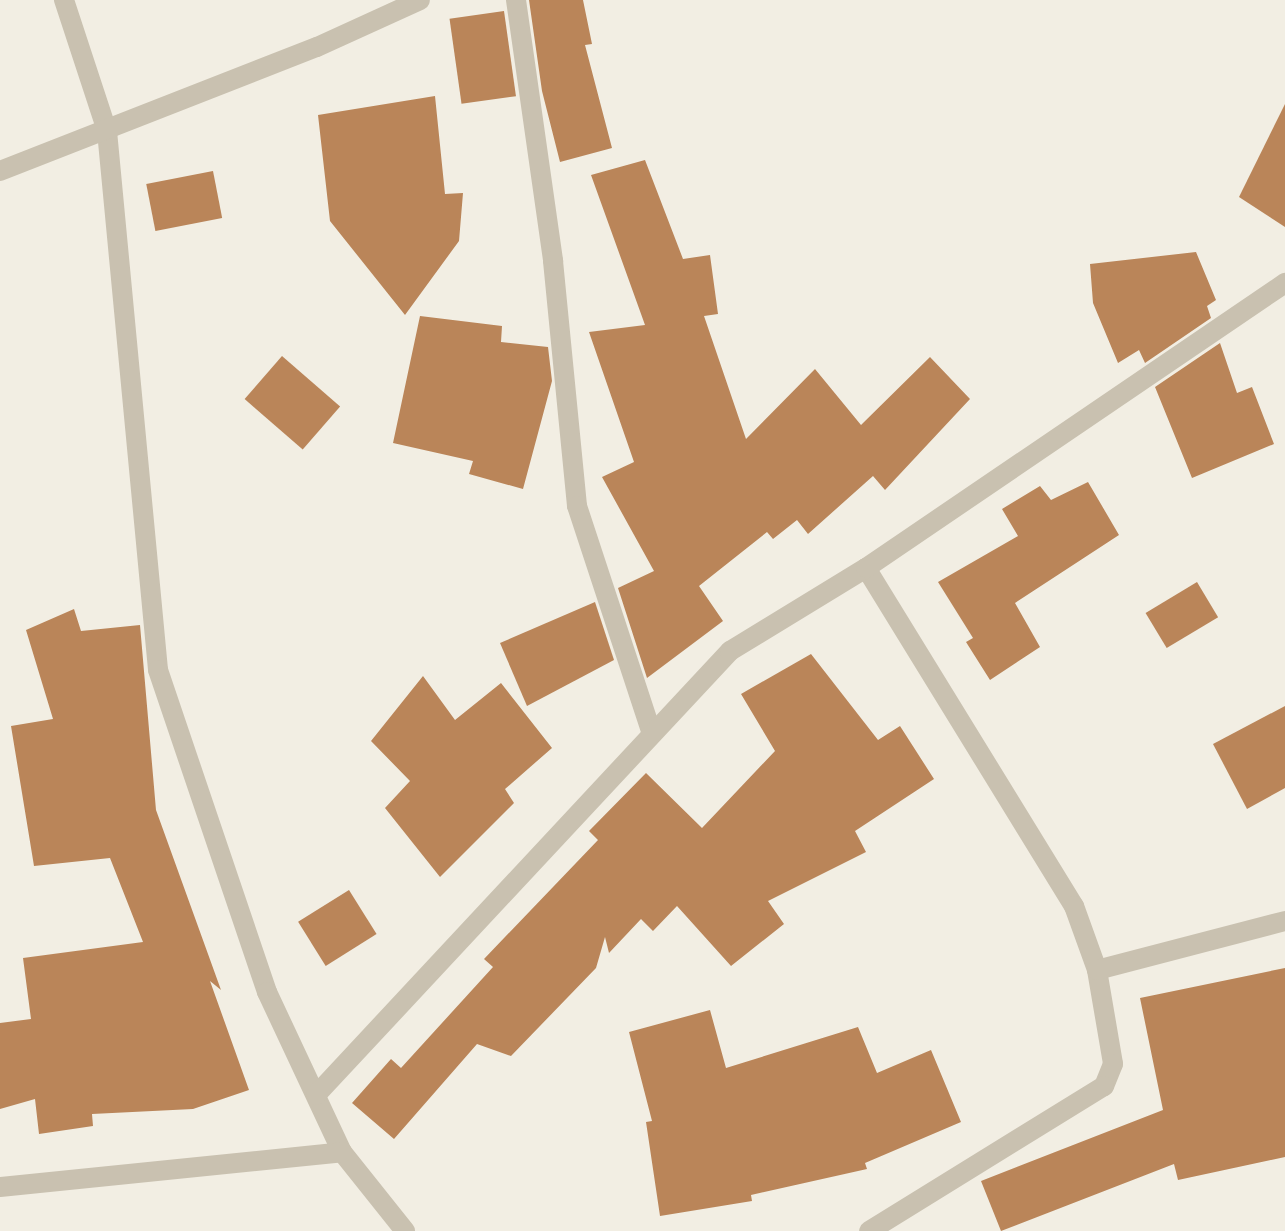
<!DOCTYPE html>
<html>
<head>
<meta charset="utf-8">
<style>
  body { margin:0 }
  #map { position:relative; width:1285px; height:1231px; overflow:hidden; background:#f2eee3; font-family:"Asap Condensed",sans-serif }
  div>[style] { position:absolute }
  .building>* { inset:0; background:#ba8559; transform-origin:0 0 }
  .street>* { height:20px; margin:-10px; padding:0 10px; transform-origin:10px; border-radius:10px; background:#c9c1b0 }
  span { translate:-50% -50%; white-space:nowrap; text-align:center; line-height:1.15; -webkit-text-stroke:6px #f9f7ef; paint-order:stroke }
</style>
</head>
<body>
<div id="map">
  <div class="building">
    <div style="clip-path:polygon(529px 0,583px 0,592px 44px,585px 45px,612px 148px,560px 162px,542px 91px)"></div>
    <div style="left:504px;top:11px;width:86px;height:55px;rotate:82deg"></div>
    <div style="clip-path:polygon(435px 96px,445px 194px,463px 193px,459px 241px,405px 315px,330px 221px,318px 115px)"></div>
    <div style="clip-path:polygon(1285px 104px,1285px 227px,1239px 197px)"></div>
    <div style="clip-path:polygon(645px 160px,683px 259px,710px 255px,718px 314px,704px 316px,746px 439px,815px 369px,861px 425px,930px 357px,970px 399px,885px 490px,873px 476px,808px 534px,797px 520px,773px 539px,767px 532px,699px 586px,723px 621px,647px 678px,618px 588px,654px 571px,602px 477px,634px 462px,589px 332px,645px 325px,591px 175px)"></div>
    <div style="left:213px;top:171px;width:48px;height:68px;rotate:79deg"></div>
    <div style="clip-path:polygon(1196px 252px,1216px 300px,1207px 306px,1211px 318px,1145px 363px,1139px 350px,1118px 363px,1093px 303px,1090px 264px)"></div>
    <div style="clip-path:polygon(420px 316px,502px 326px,501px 342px,548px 347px,552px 381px,523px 489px,469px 474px,473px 461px,393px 443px)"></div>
    <div style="clip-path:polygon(1220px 343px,1237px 393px,1252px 387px,1274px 444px,1192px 478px,1155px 387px)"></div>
    <div style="left:282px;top:356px;width:77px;height:57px;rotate:41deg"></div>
    <div style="clip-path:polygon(1088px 482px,1119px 535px,1015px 603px,1040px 647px,990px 680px,966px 642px,973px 638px,938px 582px,1018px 536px,1002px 509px,1040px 486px,1051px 500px)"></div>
    <div style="left:1197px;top:582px;width:41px;height:60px;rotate:59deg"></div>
    <div style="clip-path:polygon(595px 602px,614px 660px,527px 706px,500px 643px)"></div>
    <div style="clip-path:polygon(74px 609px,81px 631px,140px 625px,156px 810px,221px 990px,210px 981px,249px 1090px,193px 1109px,92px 1114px,93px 1126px,39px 1134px,35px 1099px,0 1109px,0 1023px,31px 1019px,23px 958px,143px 942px,110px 858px,34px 866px,11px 726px,53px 719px,26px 630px)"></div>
    <div style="clip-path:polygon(811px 654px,878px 740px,900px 726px,934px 779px,855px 831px,866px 852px,768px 901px,784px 924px,731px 966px,677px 906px,653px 931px,641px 919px,609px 953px,605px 937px,596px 968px,511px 1056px,477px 1044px,394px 1139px,352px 1103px,391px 1059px,401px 1068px,493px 967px,484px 959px,598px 840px,589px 831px,646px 773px,702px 828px,775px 751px,741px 694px)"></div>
    <div style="clip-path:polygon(423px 676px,455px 720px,501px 683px,552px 748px,505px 789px,514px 803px,440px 877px,385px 808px,410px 781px,371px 741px)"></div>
    <div style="clip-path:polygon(1285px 706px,1285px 788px,1247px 809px,1213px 744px)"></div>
    <div style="left:349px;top:890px;width:52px;height:60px;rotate:58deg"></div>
    <div style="clip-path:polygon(1285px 968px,1285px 1157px,1178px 1180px,1174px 1164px,1001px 1231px,981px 1181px,1163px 1110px,1140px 998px)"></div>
    <div style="clip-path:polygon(710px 1010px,726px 1068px,858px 1027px,877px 1073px,931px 1050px,961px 1122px,865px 1163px,867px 1169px,751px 1195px,752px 1201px,660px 1216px,646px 1122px,652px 1121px,629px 1032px)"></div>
  </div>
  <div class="street">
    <div style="left:64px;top:0;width:138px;rotate:71.8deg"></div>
    <div style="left:107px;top:131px;width:541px;rotate:84.59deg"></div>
    <div style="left:158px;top:670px;width:340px;rotate:71.3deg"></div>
    <div style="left:267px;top:992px;width:177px;rotate:64.9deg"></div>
    <div style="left:342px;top:1152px;width:101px;rotate:51.4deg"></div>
    <div style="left:516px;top:0;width:264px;rotate:81.9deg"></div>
    <div style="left:553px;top:261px;width:246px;rotate:84.4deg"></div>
    <div style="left:577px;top:506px;width:240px;rotate:71.8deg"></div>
    <div style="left:0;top:171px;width:340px;rotate:-21.4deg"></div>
    <div style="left:317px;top:47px;width:113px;rotate:-24.5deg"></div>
    <div style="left:866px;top:568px;width:397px;rotate:58.4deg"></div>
    <div style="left:1074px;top:906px;width:68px;rotate:70.2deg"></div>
    <div style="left:1097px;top:970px;width:95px;rotate:80.3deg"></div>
    <div style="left:1113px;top:1064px;width:24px;rotate:112deg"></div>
    <div style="left:1104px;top:1086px;width:276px;rotate:148.3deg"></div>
    <div style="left:1097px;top:970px;width:194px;rotate:-14.6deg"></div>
    <div style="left:316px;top:1095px;width:607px;rotate:-47deg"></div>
    <div style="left:730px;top:651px;width:159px;rotate:-31.4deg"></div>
    <div style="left:866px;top:568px;width:507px;rotate:-34.22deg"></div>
    <div style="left:0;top:1187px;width:344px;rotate:-5.8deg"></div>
  </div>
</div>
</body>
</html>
